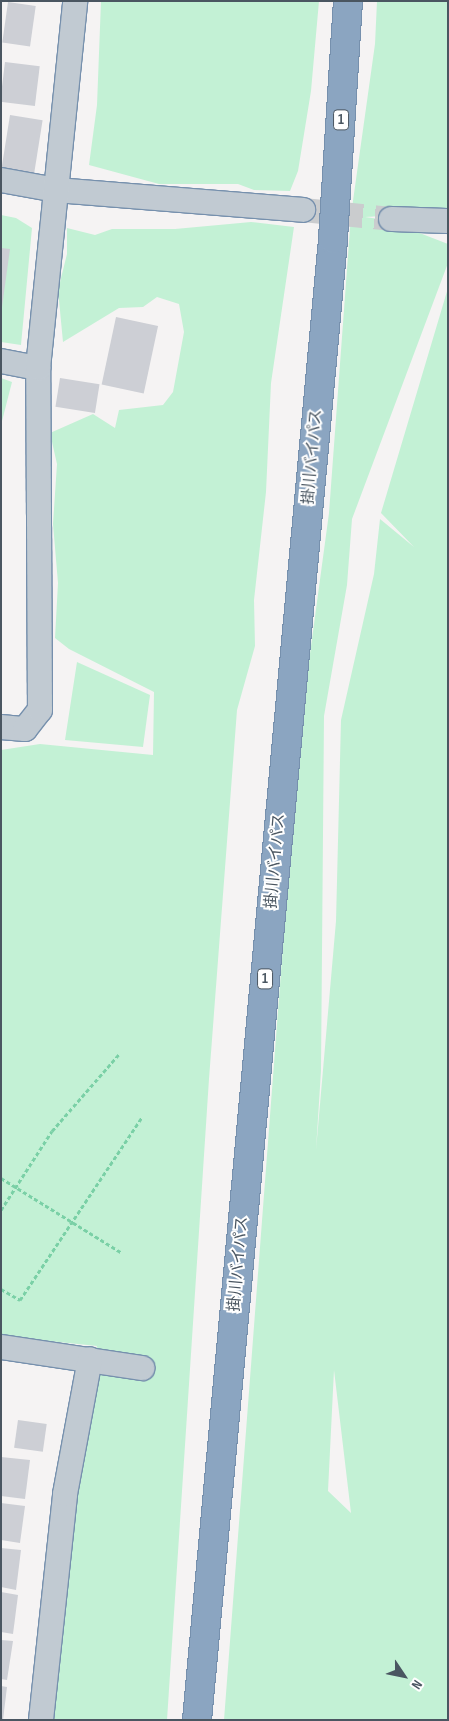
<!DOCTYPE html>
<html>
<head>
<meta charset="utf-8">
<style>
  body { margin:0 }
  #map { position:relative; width:449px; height:1721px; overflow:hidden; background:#f5f3f3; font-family:"Sofia Sans Condensed","Noto Sans JP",sans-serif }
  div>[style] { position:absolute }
  .green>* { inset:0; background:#c3f1d5 }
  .building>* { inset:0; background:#cdcfd5; transform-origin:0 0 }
  .street-tunnel>* { height:24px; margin-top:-12px; transform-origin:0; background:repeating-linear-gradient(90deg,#caccce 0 24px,transparent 0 36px) }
  .path>* { height:3px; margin-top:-1.5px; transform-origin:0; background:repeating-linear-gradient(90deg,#7ad0a6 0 4px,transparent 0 6.5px) }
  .roads { filter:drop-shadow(1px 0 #7690ad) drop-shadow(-1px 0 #7690ad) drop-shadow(0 1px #7690ad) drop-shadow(0 -1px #7690ad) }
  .street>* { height:24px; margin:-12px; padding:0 12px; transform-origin:12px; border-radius:12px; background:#c1cad2 }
  .highway>* { height:28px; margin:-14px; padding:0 14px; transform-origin:14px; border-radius:14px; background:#8ba5c1 }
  span { translate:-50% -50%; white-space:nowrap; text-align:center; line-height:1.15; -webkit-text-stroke:4px #fff; paint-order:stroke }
  .shield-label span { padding:1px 4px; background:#fff; border:1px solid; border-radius:4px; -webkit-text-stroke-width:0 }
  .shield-label { font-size:15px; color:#4a5661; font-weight:700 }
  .street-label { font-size:16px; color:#4a5661 }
  .frame { position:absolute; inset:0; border:2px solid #4a5661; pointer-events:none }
  .north { position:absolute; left:379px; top:1651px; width:50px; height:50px; -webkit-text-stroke:4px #fff; paint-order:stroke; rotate:124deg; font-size:14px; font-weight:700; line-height:20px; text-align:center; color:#4a5661 }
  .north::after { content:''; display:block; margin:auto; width:18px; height:22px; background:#4a5661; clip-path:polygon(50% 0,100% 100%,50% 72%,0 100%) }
</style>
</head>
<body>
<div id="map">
  <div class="green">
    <div style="clip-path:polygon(101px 1px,319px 1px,311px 91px,298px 171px,290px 191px,254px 190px,238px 184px,159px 184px,89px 165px,97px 105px)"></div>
    <div style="clip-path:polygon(evenodd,377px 1px,448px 1px,448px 212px,365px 217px,386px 220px,448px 244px,448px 263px,352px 519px,347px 585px,324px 716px,321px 1071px,316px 1150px,336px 921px,341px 720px,374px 574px,380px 519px,414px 547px,381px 513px,448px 288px,448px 1720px,224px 1720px,299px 735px,329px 513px,351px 215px,375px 44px,377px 1px,334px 1370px,351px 1513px,328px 1491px,334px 1370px)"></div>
    <div style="clip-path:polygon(1px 215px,16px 218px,32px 228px,21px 345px,1px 342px)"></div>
    <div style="clip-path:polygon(251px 222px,294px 227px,271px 383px,266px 492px,254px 600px,255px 646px,237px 710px,209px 1079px,167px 1720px,51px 1720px,86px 1381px,97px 1346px,1px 1336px,1px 750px,40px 744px,153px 755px,154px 692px,69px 649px,55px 638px,58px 583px,53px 524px,57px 464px,50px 433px,93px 414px,115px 428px,119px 410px,163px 405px,173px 392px,184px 332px,179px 304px,157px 297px,143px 307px,119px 308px,63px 342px,58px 290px,67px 254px,67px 228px,95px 235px,112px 229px,175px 229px)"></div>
    <div style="clip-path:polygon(1px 378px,12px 382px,1px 425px)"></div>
    <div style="clip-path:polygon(77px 662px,150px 695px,143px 747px,65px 740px)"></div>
  </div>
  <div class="building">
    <div style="left:8px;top:2px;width:28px;height:41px;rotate:8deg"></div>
    <div style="left:5px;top:62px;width:35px;height:40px;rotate:7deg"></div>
    <div style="left:10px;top:115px;width:33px;height:55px;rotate:9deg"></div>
    <div style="clip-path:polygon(1px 248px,10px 249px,2px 307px,1px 307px)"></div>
    <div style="left:116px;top:317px;width:43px;height:69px;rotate:12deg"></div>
    <div style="left:60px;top:378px;width:40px;height:29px;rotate:9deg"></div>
    <div style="left:18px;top:1420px;width:29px;height:28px;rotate:8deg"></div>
    <div style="clip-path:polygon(1px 1457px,30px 1460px,25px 1499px,1px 1496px)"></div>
    <div style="clip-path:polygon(1px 1503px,25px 1506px,20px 1543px,1px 1540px)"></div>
    <div style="clip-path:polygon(1px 1548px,21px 1550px,16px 1590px,1px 1587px)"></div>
    <div style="clip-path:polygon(1px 1592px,18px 1595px,13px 1634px,1px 1632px)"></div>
    <div style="clip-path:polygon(1px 1640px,13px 1641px,7px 1680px,1px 1679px)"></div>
    <div style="clip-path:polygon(1px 1686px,7px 1687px,3px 1720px,1px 1720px)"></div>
  </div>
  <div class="street-tunnel">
    <div style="left:303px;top:210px;width:88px;rotate:5.8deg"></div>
  </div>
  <div class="path">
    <div style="left:1px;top:1178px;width:142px;rotate:31.8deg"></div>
    <div style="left:1px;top:1210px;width:94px;rotate:-57.2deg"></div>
    <div style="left:52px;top:1131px;width:103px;rotate:-48.9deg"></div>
    <div style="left:1px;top:1289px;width:22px;rotate:30deg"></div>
    <div style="left:20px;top:1300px;width:220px;rotate:-56.3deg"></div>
  </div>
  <div class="roads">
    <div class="street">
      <div style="left:1px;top:180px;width:56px;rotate:10.3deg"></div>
      <div style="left:56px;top:190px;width:248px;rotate:4.6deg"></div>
      <div style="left:391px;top:219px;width:57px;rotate:2deg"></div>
      <div style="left:1px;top:361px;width:38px;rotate:11deg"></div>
      <div style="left:1px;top:727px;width:24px;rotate:5deg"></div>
      <div style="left:25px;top:729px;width:24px;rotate:-52deg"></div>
      <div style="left:40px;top:710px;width:342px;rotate:-90.3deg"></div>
      <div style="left:38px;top:368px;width:369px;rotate:-84.2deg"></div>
      <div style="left:1px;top:1347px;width:143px;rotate:8.5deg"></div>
      <div style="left:41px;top:1720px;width:227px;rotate:-83.9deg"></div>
      <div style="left:65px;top:1494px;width:137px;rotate:-79.5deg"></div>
    </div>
    <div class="highway">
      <div style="left:197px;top:1720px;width:1487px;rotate:-84.75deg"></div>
      <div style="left:333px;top:239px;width:238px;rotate:-86.4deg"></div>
    </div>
  </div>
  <div class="shield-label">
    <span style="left:341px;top:120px">1</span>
    <span style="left:265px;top:979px">1</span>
  </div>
  <div class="street-label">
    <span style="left:313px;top:457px;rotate:-85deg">掛川バイパス</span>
    <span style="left:276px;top:861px;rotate:-85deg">掛川バイパス</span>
    <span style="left:239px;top:1264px;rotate:-85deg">掛川バイパス</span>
  </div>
  <div class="frame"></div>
  <div class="north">N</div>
</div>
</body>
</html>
